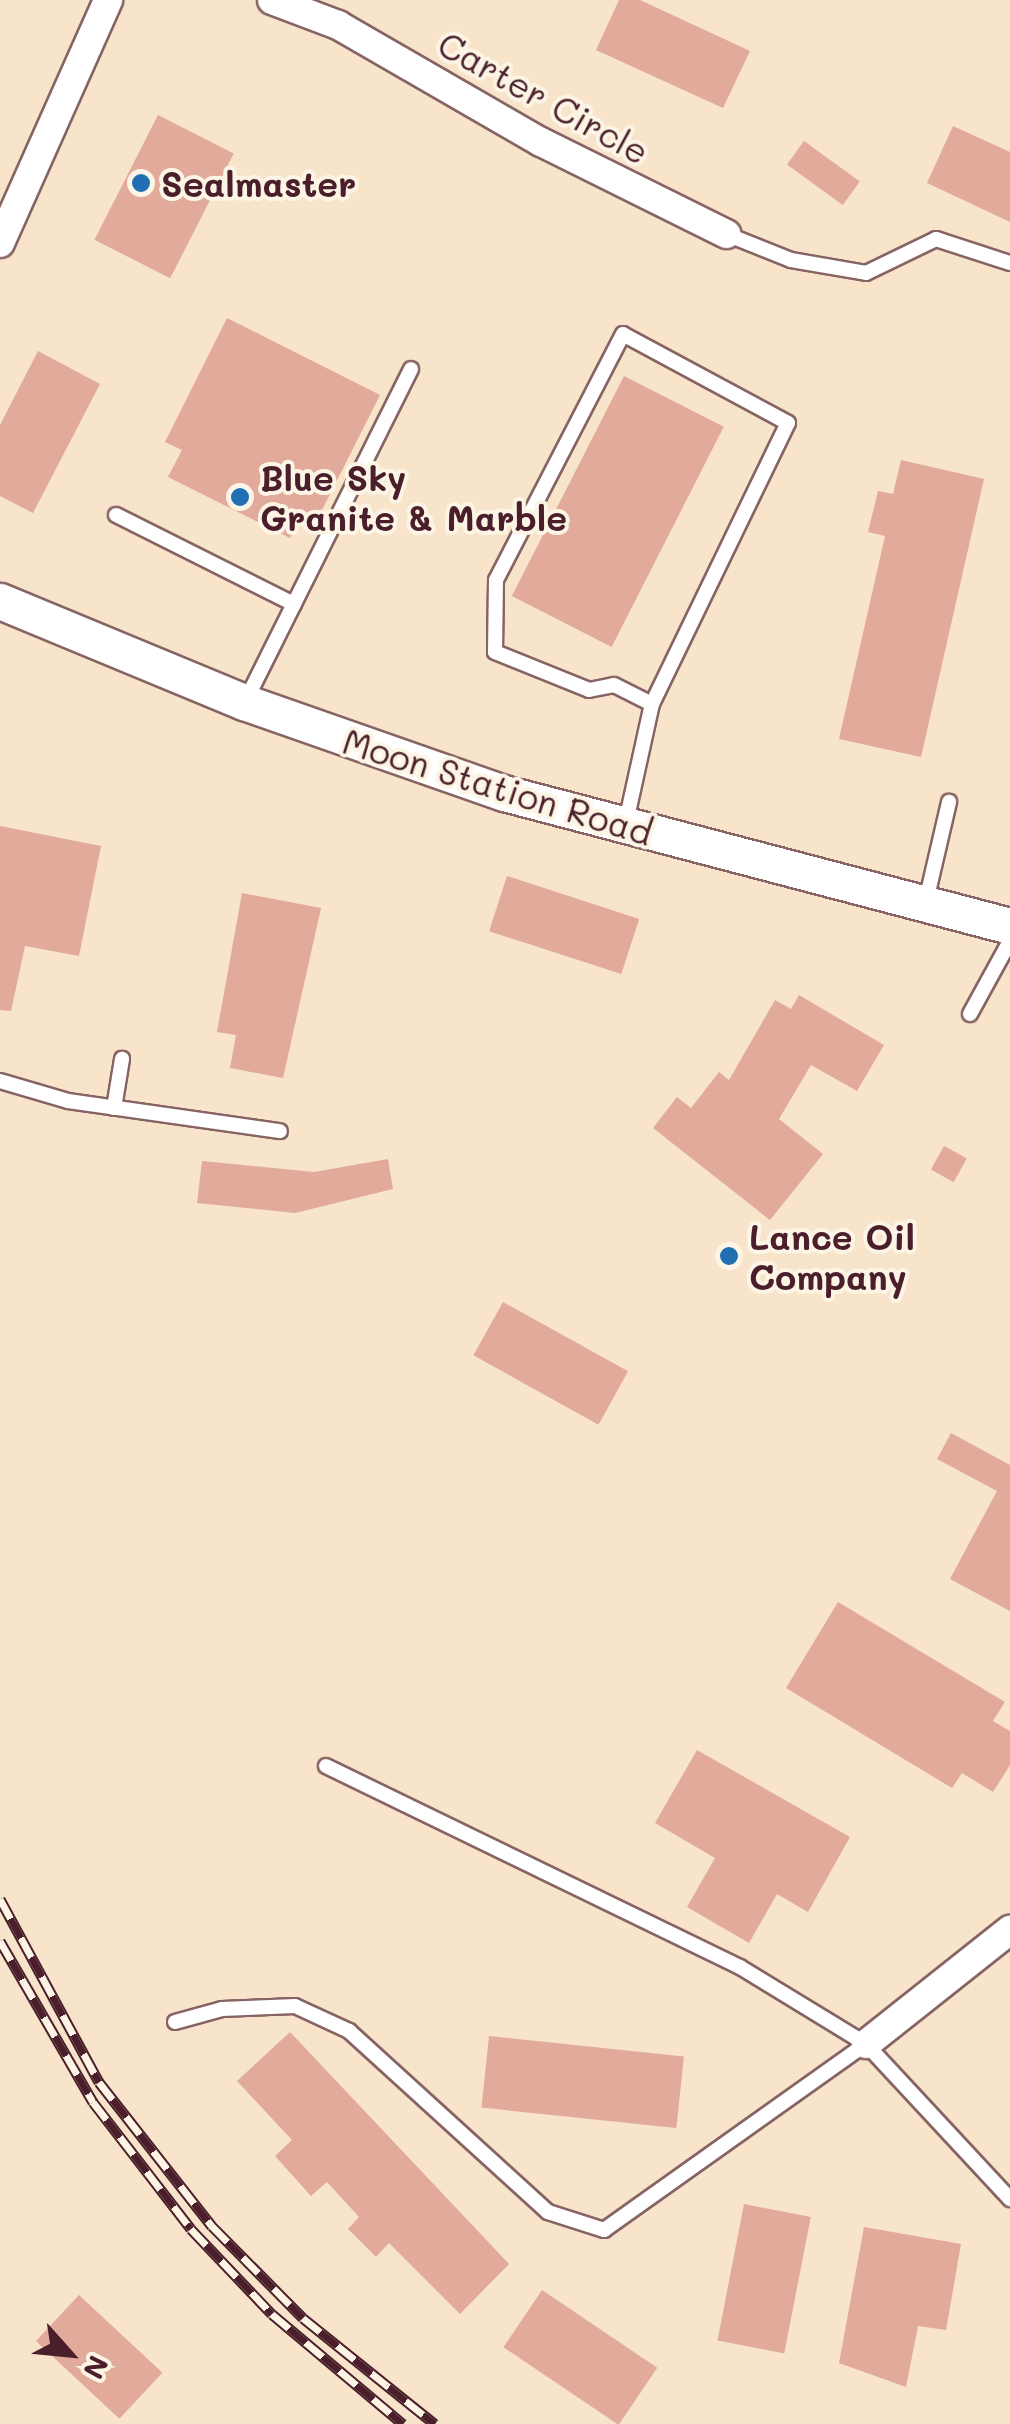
<!DOCTYPE html>
<html>
<head>
<meta charset="utf-8">
<style>
  body { margin:0 }
  #map { position:relative; width:1010px; height:2424px; overflow:hidden; background:#f7e4cb; font-family:Mali,sans-serif }
  div>[style] { position:absolute }
  .building>* { inset:0; background:#e1aa9a; transform-origin:0 0 }
  .roads { filter:drop-shadow(2px 0 #876463) drop-shadow(-2px 0 #876463) drop-shadow(0 2px #876463) drop-shadow(0 -2px #876463) }
  .service>* { height:14px; margin:-7px; padding:0 7px; transform-origin:7px; border-radius:7px; background:#fff }
  .minor>* { height:28px; margin:-14px; padding:0 14px; transform-origin:14px; border-radius:14px; background:#fff }
  .tertiary>* { height:35px; margin:-17.5px; padding:0 17.5px; transform-origin:17.5px; border-radius:17.5px; background:#fff }
  .rail>* { height:11px; margin-top:-5.5px; transform-origin:0; background:repeating-linear-gradient(90deg,#fcf5e5 0 22px,#4a1f2b 0 44px); box-sizing:border-box; border-block:2px solid #4a1f2b }
  .dots>* { width:28px; height:28px; translate:-50% -50%; box-sizing:border-box; border:5px solid #fcf5e5; border-radius:50% }
  span { translate:-50% -50%; white-space:nowrap; text-align:center; line-height:1.15; -webkit-text-stroke:8px #fcf5e5; paint-order:stroke }
  .street-label { font-size:35px; color:#4a1f2b }
  .poi-label { font-size:35px; color:#4a1f2b; font-weight:700 }
  .left { translate:0 -50%; text-align:left }
  .north { position:absolute; left:20px; top:2304px; width:100px; height:100px; -webkit-text-stroke:8px #fcf5e5; paint-order:stroke; rotate:117deg; font-size:28px; font-weight:700; line-height:40px; text-align:center; color:#4a1f2b }
  .north::after { content:''; display:block; margin:auto; width:35px; height:45px; background:#4a1f2b; clip-path:polygon(50% 0,100% 100%,50% 72%,0 100%) }
</style>
</head>
<body>
<div id="map">
  <div class="building">
    <div style="clip-path:polygon(619px 0,640px 0,750px 51px,723px 108px,596px 50px)"></div>
    <div style="left:158px;top:115px;width:85px;height:140px;rotate:27deg"></div>
    <div style="clip-path:polygon(953px 126px,1010px 152px,1010px 222px,927px 183px)"></div>
    <div style="left:804px;top:141px;width:69px;height:29px;rotate:36deg"></div>
    <div style="clip-path:polygon(227px 318px,380px 395px,318px 518px,304px 511px,290px 538px,168px 477px,182px 450px,165px 442px)"></div>
    <div style="clip-path:polygon(38px 351px,100px 384px,33px 513px,0 496px,0 425px)"></div>
    <div style="left:624px;top:376px;width:112px;height:247px;rotate:27deg"></div>
    <div style="clip-path:polygon(901px 460px,984px 479px,921px 757px,839px 739px,885px 536px,868px 532px,878px 491px,893px 494px)"></div>
    <div style="clip-path:polygon(0 826px,101px 846px,79px 956px,25px 946px,11px 1011px,0 1010px)"></div>
    <div style="left:507px;top:876px;width:139px;height:58px;rotate:18deg"></div>
    <div style="clip-path:polygon(242px 893px,321px 908px,283px 1078px,230px 1068px,236px 1035px,217px 1032px)"></div>
    <div style="clip-path:polygon(799px 995px,884px 1045px,857px 1091px,811px 1065px,779px 1119px,823px 1154px,770px 1220px,653px 1128px,677px 1097px,691px 1108px,719px 1072px,729px 1080px,775px 1000px,791px 1009px)"></div>
    <div style="left:944px;top:1146px;width:26px;height:27px;rotate:29deg"></div>
    <div style="clip-path:polygon(388px 1159px,393px 1189px,295px 1213px,197px 1203px,202px 1161px,314px 1172px)"></div>
    <div style="left:503px;top:1302px;width:143px;height:61px;rotate:29deg"></div>
    <div style="clip-path:polygon(951px 1433px,1010px 1465px,1010px 1611px,950px 1579px,997px 1491px,937px 1459px)"></div>
    <div style="clip-path:polygon(838px 1602px,1005px 1702px,993px 1721px,1010px 1731px,1010px 1765px,993px 1792px,962px 1773px,952px 1788px,786px 1688px)"></div>
    <div style="clip-path:polygon(697px 1750px,850px 1837px,808px 1912px,777px 1894px,749px 1943px,687px 1907px,715px 1858px,655px 1823px)"></div>
    <div style="clip-path:polygon(290px 2032px,509px 2264px,460px 2314px,389px 2243px,376px 2257px,348px 2229px,359px 2217px,327px 2182px,311px 2196px,275px 2156px,292px 2140px,237px 2081px)"></div>
    <div style="left:489px;top:2036px;width:196px;height:72px;rotate:6deg"></div>
    <div style="left:744px;top:2204px;width:68px;height:139px;rotate:11deg"></div>
    <div style="clip-path:polygon(864px 2227px,961px 2244px,946px 2330px,918px 2326px,906px 2387px,839px 2363px)"></div>
    <div style="left:542px;top:2290px;width:139px;height:69px;rotate:34deg"></div>
    <div style="left:79px;top:2295px;width:114px;height:63px;rotate:43deg"></div>
  </div>
  <div class="roads">
    <div class="service">
      <div style="left:726px;top:234px;width:70px;rotate:21.8deg"></div>
      <div style="left:791px;top:260px;width:76px;rotate:9.8deg"></div>
      <div style="left:866px;top:273px;width:78px;rotate:-25.9deg"></div>
      <div style="left:936px;top:239px;width:78px;rotate:18deg"></div>
      <div style="left:116px;top:515px;width:199px;rotate:26.6deg"></div>
      <div style="left:245px;top:702px;width:372px;rotate:-63.5deg"></div>
      <div style="left:626px;top:822px;width:121px;rotate:-77.6deg"></div>
      <div style="left:652px;top:704px;width:312px;rotate:-64.2deg"></div>
      <div style="left:788px;top:423px;width:187px;rotate:-151.7deg"></div>
      <div style="left:623px;top:334px;width:277px;rotate:117.3deg"></div>
      <div style="left:496px;top:580px;width:72px;rotate:90.8deg"></div>
      <div style="left:495px;top:652px;width:101px;rotate:22deg"></div>
      <div style="left:589px;top:690px;width:25px;rotate:-11deg"></div>
      <div style="left:614px;top:685px;width:42px;rotate:26.6deg"></div>
      <div style="left:926px;top:901px;width:102px;rotate:-76.9deg"></div>
      <div style="left:970px;top:1014px;width:83px;rotate:-61.3deg"></div>
      <div style="left:0;top:1081px;width:71px;rotate:16.4deg"></div>
      <div style="left:68px;top:1101px;width:214px;rotate:8.1deg"></div>
      <div style="left:114px;top:1108px;width:50px;rotate:-80.7deg"></div>
      <div style="left:326px;top:1766px;width:460px;rotate:25.9deg"></div>
      <div style="left:740px;top:1967px;width:148px;rotate:31.4deg"></div>
      <div style="left:866px;top:2044px;width:212px;rotate:47.1deg"></div>
      <div style="left:175px;top:2022px;width:49px;rotate:-15.5deg"></div>
      <div style="left:222px;top:2009px;width:73px;rotate:-2.4deg"></div>
      <div style="left:295px;top:2006px;width:60px;rotate:24.8deg"></div>
      <div style="left:349px;top:2031px;width:269px;rotate:42.3deg"></div>
      <div style="left:548px;top:2212px;width:59px;rotate:17.8deg"></div>
      <div style="left:604px;top:2230px;width:321px;rotate:-35.4deg"></div>
    </div>
    <div class="minor">
      <div style="left:272px;top:0;width:71px;rotate:20.7deg"></div>
      <div style="left:338px;top:25px;width:234px;rotate:30deg"></div>
      <div style="left:541px;top:142px;width:207px;rotate:26.4deg"></div>
      <div style="left:0;top:243px;width:266px;rotate:-66deg"></div>
      <div style="left:866px;top:2044px;width:184px;rotate:-38.4deg"></div>
    </div>
    <div class="tertiary">
      <div style="left:0;top:601px;width:264px;rotate:22.5deg"></div>
      <div style="left:244px;top:702px;width:275px;rotate:19.3deg"></div>
      <div style="left:504px;top:793px;width:523px;rotate:14.73deg"></div>
    </div>
  </div>
  <div class="rail">
    <div style="left:0;top:1899px;width:208px;rotate:61.6deg"></div>
    <div style="left:99px;top:2082px;width:183px;rotate:51.9deg"></div>
    <div style="left:212px;top:2226px;width:129px;rotate:45.3deg"></div>
    <div style="left:303px;top:2318px;width:169px;rotate:38.8deg"></div>
    <div style="left:0;top:1941px;width:186px;rotate:60deg"></div>
    <div style="left:93px;top:2102px;width:160px;rotate:52.3deg"></div>
    <div style="left:191px;top:2229px;width:117px;rotate:46.4deg"></div>
    <div style="left:272px;top:2314px;width:171px;rotate:40deg"></div>
  </div>
  <div class="dots">
    <div style="left:141px;top:183px;background:#1f6fb2"></div>
    <div style="left:240px;top:497px;background:#1f6fb2"></div>
    <div style="left:729px;top:1256px;background:#1f6fb2"></div>
  </div>
  <div class="street-label">
    <span style="left:544px;top:97px;rotate:29deg">Carter Circle</span>
    <span style="left:498px;top:786px;rotate:17deg">Moon Station Road</span>
  </div>
  <div class="poi-label">
    <span class="left" style="left:161px;top:183px">Sealmaster</span>
    <span class="left" style="left:260px;top:497px">Blue Sky<br>Granite &amp; Marble</span>
    <span class="left" style="left:749px;top:1256px">Lance Oil<br>Company</span>
  </div>
  <div class="north">N</div>
</div>
</body>
</html>
